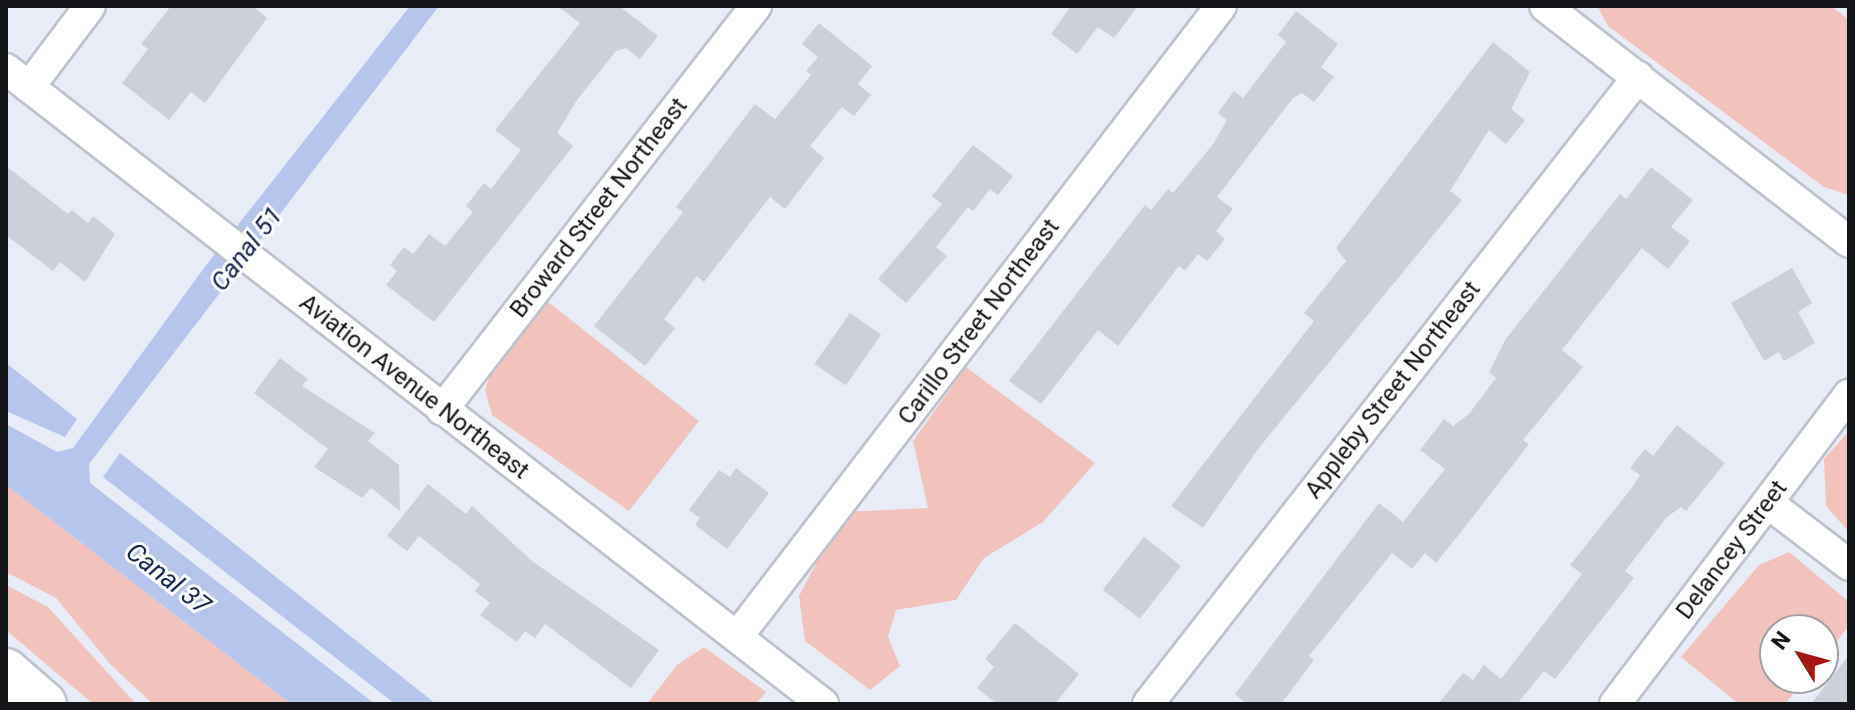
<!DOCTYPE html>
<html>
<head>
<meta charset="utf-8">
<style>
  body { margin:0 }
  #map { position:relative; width:1855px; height:710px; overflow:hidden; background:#e8ecf7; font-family:Roboto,sans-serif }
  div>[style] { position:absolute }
  .green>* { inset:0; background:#f1c3bc }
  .water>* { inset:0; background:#b5c5ec }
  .building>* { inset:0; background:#cbd0da; transform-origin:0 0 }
  .roads { filter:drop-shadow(2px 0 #bec2cc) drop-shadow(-2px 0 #bec2cc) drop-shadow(0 2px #bec2cc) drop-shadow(0 -2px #bec2cc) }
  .minor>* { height:30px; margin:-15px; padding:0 15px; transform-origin:15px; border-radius:15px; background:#fff }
  .secondary>* { height:44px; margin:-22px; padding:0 22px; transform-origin:22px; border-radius:22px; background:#fff }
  span { translate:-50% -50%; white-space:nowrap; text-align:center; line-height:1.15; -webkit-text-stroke:6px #fff; paint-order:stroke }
  .street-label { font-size:24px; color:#141519 }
  .water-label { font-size:26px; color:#182656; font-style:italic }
  .frame { position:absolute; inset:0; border:8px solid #141519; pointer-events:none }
  .north { position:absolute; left:1759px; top:614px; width:80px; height:80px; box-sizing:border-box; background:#fff; border:2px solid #a1a1a3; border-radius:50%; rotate:307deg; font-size:22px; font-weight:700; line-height:32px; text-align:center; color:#141519 }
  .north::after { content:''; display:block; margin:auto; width:28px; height:36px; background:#a71312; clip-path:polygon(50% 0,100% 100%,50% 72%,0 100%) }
</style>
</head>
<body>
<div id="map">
  <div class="green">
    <div style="clip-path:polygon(1597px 6px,1831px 6px,1849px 20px,1849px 195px,1824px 187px,1608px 26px)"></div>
    <div style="clip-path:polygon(547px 301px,699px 421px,629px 511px,492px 415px,485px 390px,496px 358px)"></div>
    <div style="clip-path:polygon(966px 367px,1095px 463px,1043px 522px,984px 558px,956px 600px,896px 610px,888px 637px,900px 666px,870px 690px,805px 641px,799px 596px,843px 512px,928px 508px,913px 441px)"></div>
    <div style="clip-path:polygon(1849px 431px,1849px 532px,1826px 506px,1824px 459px)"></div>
    <div style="clip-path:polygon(6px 485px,291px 704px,153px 704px,111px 665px,56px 598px,6px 572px)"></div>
    <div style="clip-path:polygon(1789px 552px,1849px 602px,1849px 626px,1823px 658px,1823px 630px,1775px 630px,1775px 678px,1806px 678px,1785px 704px,1739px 704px,1681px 657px,1759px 565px)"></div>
    <div style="clip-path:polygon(6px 585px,48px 607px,136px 704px,93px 704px,6px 630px)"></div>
    <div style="clip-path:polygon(704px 647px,766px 692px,756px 704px,647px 704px,677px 665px)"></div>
  </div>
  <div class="water">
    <div style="clip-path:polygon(410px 6px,439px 6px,89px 464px,90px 483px,375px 704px,291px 704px,6px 485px,6px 424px,57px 452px,73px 448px,204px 268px)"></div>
    <div style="clip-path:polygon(6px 363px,77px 419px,65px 437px,6px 411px)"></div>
    <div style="clip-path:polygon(120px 453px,436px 704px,395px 704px,103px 477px)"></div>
  </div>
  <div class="building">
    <div style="clip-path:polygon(171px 6px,253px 6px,267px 18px,205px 103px,191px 92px,169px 120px,122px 83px,148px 49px,141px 44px)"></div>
    <div style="clip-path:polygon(557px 6px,619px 6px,658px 36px,640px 59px,626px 48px,616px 51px,577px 100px,557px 133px,573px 146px,434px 322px,386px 285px,397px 271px,390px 265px,404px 247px,413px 254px,429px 234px,445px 246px,473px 212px,466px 206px,484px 183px,491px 189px,521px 150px,495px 130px,580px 23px)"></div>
    <div style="clip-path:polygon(1071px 6px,1138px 6px,1114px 38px,1098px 27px,1077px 54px,1051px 34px)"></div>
    <div style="clip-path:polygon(1296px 11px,1338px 44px,1321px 67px,1334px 77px,1314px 102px,1302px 93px,1293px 98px,1217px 197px,1233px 209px,1216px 231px,1225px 239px,1207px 261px,1198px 254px,1185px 271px,1179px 266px,1118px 346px,1098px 330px,1041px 404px,1009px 381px,1145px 205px,1151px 210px,1168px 189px,1173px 193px,1214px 143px,1227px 120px,1218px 113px,1234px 91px,1243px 98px,1286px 42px,1278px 35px)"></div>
    <div style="clip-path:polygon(819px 23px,872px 66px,858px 84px,871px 95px,854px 116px,842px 107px,810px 146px,824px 158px,785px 209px,770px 197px,704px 282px,697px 276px,664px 319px,675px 328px,645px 366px,594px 326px,683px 212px,676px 207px,755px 104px,775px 119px,811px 75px,806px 71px,818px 57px,802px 44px)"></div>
    <div style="clip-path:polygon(1493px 42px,1530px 72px,1511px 109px,1525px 120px,1506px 144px,1489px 130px,1450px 191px,1462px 200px,1258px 449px,1203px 528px,1171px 506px,1314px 321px,1304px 313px,1346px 261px,1336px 248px)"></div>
    <div style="clip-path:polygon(973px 145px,1013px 176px,998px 195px,990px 189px,973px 211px,968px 207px,936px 247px,947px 256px,906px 303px,878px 279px,942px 204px,932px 196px)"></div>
    <div style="clip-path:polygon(6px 166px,68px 214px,72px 210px,88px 223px,93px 216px,115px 234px,85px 282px,60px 262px,53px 271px,6px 235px)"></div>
    <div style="clip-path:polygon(1651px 167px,1693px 200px,1671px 227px,1690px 241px,1668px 269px,1642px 248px,1562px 350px,1583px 367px,1523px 440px,1529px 444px,1468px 523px,1436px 563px,1425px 553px,1412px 569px,1392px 553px,1309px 656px,1314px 660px,1281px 704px,1247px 704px,1235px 694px,1379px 503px,1403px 522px,1445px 469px,1420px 450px,1444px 419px,1453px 426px,1469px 414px,1496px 378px,1489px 372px,1505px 340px,1620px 194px,1626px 199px)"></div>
    <div style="clip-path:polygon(1792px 268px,1812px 303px,1798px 312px,1815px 343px,1784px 361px,1779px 352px,1764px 361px,1731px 303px)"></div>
    <div style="left:850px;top:313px;width:38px;height:62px;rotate:35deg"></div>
    <div style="clip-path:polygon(280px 358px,308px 379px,302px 386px,375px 433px,368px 441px,399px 465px,400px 511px,371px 488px,362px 498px,314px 467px,328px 449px,254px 393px)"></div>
    <div style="clip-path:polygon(1677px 425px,1725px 463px,1686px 511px,1681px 507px,1667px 517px,1625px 571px,1634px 578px,1555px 679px,1544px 671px,1517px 704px,1438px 704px,1463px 673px,1473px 680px,1484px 665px,1501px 679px,1582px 574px,1570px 565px,1631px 489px,1640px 475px,1630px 468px,1645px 449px,1653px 456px)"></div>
    <div style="clip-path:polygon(736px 468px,769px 493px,727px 549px,695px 525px,700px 518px,689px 510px,719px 470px,730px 477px)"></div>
    <div style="clip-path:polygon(428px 484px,466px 514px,472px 506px,532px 561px,659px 650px,631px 688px,545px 624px,535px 638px,525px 631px,517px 642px,480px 615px,490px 603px,475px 591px,480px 584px,419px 536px,407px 551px,387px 536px)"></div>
    <div style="left:1144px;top:537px;width:47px;height:67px;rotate:38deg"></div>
    <div style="clip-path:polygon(1015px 623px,1079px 674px,1055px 704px,997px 704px,977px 688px,994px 667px,985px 659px)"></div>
    <div style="clip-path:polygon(1849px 655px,1849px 704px,1811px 704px)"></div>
  </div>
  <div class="roads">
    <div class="minor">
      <div style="left:1545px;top:6px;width:385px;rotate:37.8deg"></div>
      <div style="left:6px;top:69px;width:1035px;rotate:37.86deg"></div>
      <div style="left:29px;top:87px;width:101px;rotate:-53deg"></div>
      <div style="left:442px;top:410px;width:512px;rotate:-52.14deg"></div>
      <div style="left:1768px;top:503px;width:102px;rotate:37.4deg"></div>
      <div style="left:737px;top:637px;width:795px;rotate:-52.51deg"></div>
      <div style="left:1148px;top:704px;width:796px;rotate:-51.99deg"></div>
      <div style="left:1615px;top:704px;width:388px;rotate:-52.9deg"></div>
    </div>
    <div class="secondary">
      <div style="left:6px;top:671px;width:50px;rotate:41deg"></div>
    </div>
  </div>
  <div class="street-label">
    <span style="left:599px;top:208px;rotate:-52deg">Broward Street Northeast</span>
    <span style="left:979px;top:322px;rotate:-53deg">Carillo Street Northeast</span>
    <span style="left:414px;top:387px;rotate:38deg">Aviation Avenue Northeast</span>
    <span style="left:1393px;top:390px;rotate:-52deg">Appleby Street Northeast</span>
    <span style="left:1732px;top:550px;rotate:-53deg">Delancey Street</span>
  </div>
  <div class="water-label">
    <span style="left:247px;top:249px;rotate:-52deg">Canal 51</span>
    <span style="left:168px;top:579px;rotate:38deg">Canal 37</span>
  </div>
  <div class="frame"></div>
  <div class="north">N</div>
</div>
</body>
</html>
